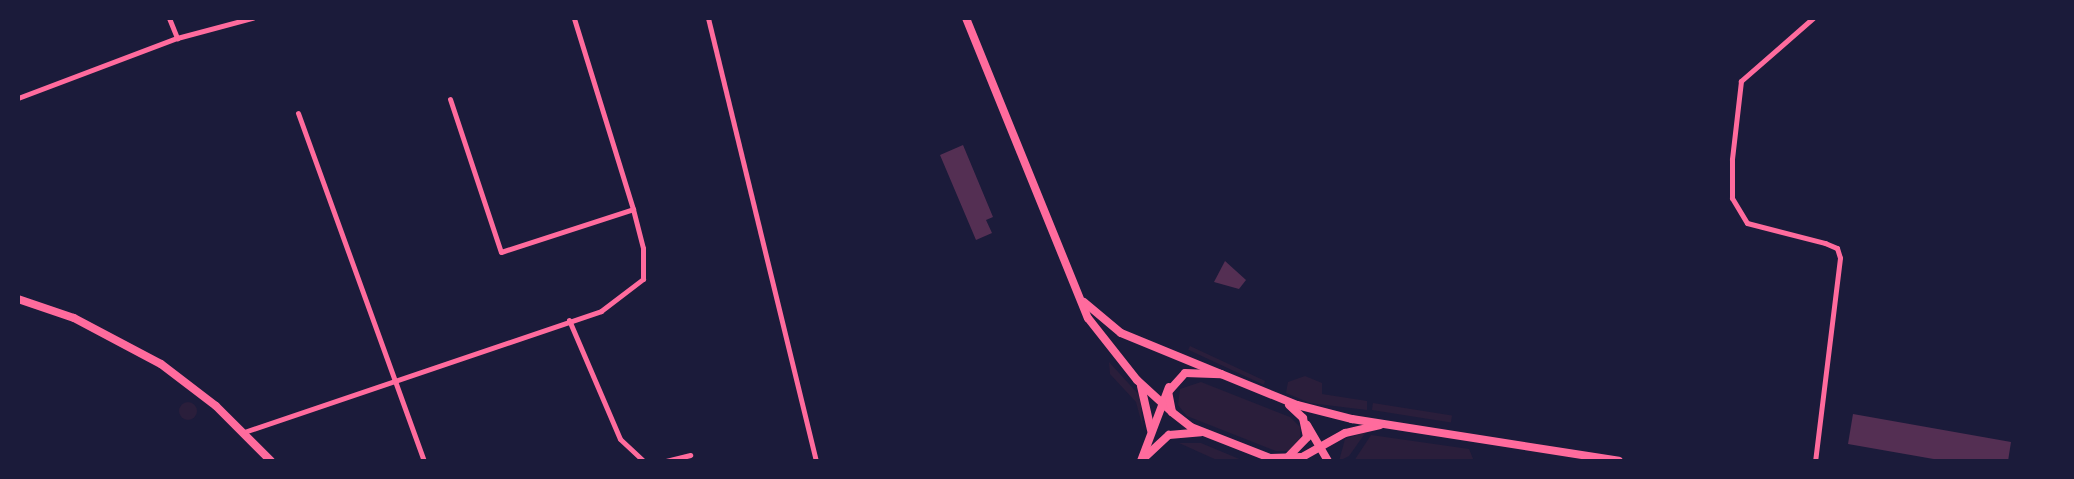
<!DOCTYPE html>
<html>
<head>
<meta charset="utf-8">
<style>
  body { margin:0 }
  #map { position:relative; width:2074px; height:479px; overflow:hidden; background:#1b1b3a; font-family:"Fira Sans",sans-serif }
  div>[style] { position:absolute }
  .green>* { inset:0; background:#2a1e3b; transform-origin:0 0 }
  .round { border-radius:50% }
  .building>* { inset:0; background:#542f53 }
  .minor>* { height:5px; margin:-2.5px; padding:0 2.5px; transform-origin:2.5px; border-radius:2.5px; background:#ff6b9d }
  .secondary>* { height:8px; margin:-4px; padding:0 4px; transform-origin:4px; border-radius:4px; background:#ff6b9d }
  .primary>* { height:8px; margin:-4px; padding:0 4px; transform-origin:4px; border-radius:4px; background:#ff6b9d }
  span { translate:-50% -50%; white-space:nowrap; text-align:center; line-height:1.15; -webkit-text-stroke:6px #1b1b3a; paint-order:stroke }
  .frame { position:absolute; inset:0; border:20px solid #1b1b3a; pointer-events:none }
</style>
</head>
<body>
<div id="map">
  <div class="green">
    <div style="left:1190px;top:346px;width:83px;height:4px;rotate:25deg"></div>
    <div style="clip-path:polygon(1109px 362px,1140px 396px,1143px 428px,1136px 402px,1110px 374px)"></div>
    <div style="clip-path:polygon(1305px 376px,1322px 383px,1322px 394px,1367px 401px,1367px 410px,1310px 403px,1286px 393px,1288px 382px)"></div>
    <div style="clip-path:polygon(1201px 382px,1290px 417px,1300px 427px,1300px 441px,1291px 451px,1276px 451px,1187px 416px,1178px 405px,1180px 389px)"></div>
    <div class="round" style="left:179px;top:402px;width:18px;height:18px"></div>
    <div style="left:1373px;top:403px;width:80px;height:7px;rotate:9deg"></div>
    <div style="clip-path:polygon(1366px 432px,1349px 456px,1339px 461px,1345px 439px)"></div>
    <div style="clip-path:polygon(1371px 435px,1469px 449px,1474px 461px,1354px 461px)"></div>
    <div style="clip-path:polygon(1179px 443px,1201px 443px,1244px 461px,1219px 461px)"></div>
  </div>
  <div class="building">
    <div style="clip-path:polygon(963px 145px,993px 217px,986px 220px,992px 233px,976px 240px,940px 155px)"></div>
    <div style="clip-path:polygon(1225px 261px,1246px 280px,1239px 289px,1214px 282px)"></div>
    <div style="clip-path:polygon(1853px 414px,2011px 442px,2008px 461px,1945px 461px,1848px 444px)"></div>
  </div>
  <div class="minor">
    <div style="left:169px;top:18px;width:22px;rotate:68deg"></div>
    <div style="left:708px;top:18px;width:456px;rotate:76.3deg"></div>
    <div style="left:1813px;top:18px;width:96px;rotate:138.8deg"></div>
    <div style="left:1741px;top:81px;width:79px;rotate:96.6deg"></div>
    <div style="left:1732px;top:159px;width:39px;rotate:90deg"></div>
    <div style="left:1732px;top:198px;width:29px;rotate:59deg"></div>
    <div style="left:1747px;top:223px;width:81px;rotate:14.4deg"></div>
    <div style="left:1825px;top:243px;width:13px;rotate:23deg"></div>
    <div style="left:1837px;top:248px;width:10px;rotate:73deg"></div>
    <div style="left:1840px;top:258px;width:205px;rotate:97deg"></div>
    <div style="left:18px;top:98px;width:170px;rotate:-20.7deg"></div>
    <div style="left:177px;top:38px;width:78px;rotate:-14.9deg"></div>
    <div style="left:450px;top:99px;width:161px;rotate:71.6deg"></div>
    <div style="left:501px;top:252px;width:139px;rotate:-18deg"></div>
    <div style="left:298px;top:113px;width:370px;rotate:70.1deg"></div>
    <div style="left:569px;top:320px;width:129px;rotate:66.8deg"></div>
    <div style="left:620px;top:439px;width:33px;rotate:43deg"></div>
    <div style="left:244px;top:432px;width:377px;rotate:-18.7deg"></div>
    <div style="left:601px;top:311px;width:53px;rotate:-37.3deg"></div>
    <div style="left:643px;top:279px;width:31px;rotate:-90deg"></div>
    <div style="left:643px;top:248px;width:40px;rotate:-104.4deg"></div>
    <div style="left:633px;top:209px;width:200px;rotate:-107.2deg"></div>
    <div style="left:666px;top:461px;width:25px;rotate:-14deg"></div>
  </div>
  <div class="secondary">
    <div style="left:966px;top:18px;width:324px;rotate:67.9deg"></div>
    <div style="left:1088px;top:318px;width:79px;rotate:51.7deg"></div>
    <div style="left:1137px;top:380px;width:47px;rotate:42.4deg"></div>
    <div style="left:1084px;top:302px;width:48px;rotate:40deg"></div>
    <div style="left:1121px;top:333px;width:108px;rotate:22.3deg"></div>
    <div style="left:1141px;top:386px;width:45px;rotate:77.2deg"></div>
    <div style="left:1144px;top:458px;width:34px;rotate:-43deg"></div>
    <div style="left:1169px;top:435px;width:32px;rotate:-5deg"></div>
    <div style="left:1141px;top:461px;width:79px;rotate:-69.3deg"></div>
  </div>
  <div class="primary">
    <div style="left:18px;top:299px;width:59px;rotate:18.7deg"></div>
    <div style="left:74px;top:318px;width:98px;rotate:27.9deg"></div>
    <div style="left:161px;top:364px;width:69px;rotate:37.4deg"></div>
    <div style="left:216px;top:406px;width:78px;rotate:45deg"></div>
    <div style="left:1307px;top:425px;width:42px;rotate:59.7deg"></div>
    <div style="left:1380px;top:425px;width:36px;rotate:167deg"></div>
    <div style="left:1345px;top:433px;width:49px;rotate:150.8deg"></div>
    <div style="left:1302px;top:457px;width:32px;rotate:178deg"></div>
    <div style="left:1270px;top:458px;width:85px;rotate:-158.6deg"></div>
    <div style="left:1191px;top:427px;width:24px;rotate:-142deg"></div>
    <div style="left:1172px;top:412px;width:20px;rotate:-101deg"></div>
    <div style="left:1168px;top:392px;width:25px;rotate:-48deg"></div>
    <div style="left:1185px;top:373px;width:36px;rotate:2deg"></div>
    <div style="left:1221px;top:374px;width:82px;rotate:22.2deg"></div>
    <div style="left:1297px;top:405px;width:57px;rotate:14.3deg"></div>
    <div style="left:1352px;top:419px;width:270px;rotate:8.9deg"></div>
    <div style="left:1288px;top:457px;width:28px;rotate:-46deg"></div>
    <div style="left:1307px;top:437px;width:19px;rotate:-102deg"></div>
    <div style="left:1303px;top:418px;width:19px;rotate:-137deg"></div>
  </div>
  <div class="frame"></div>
</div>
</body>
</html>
